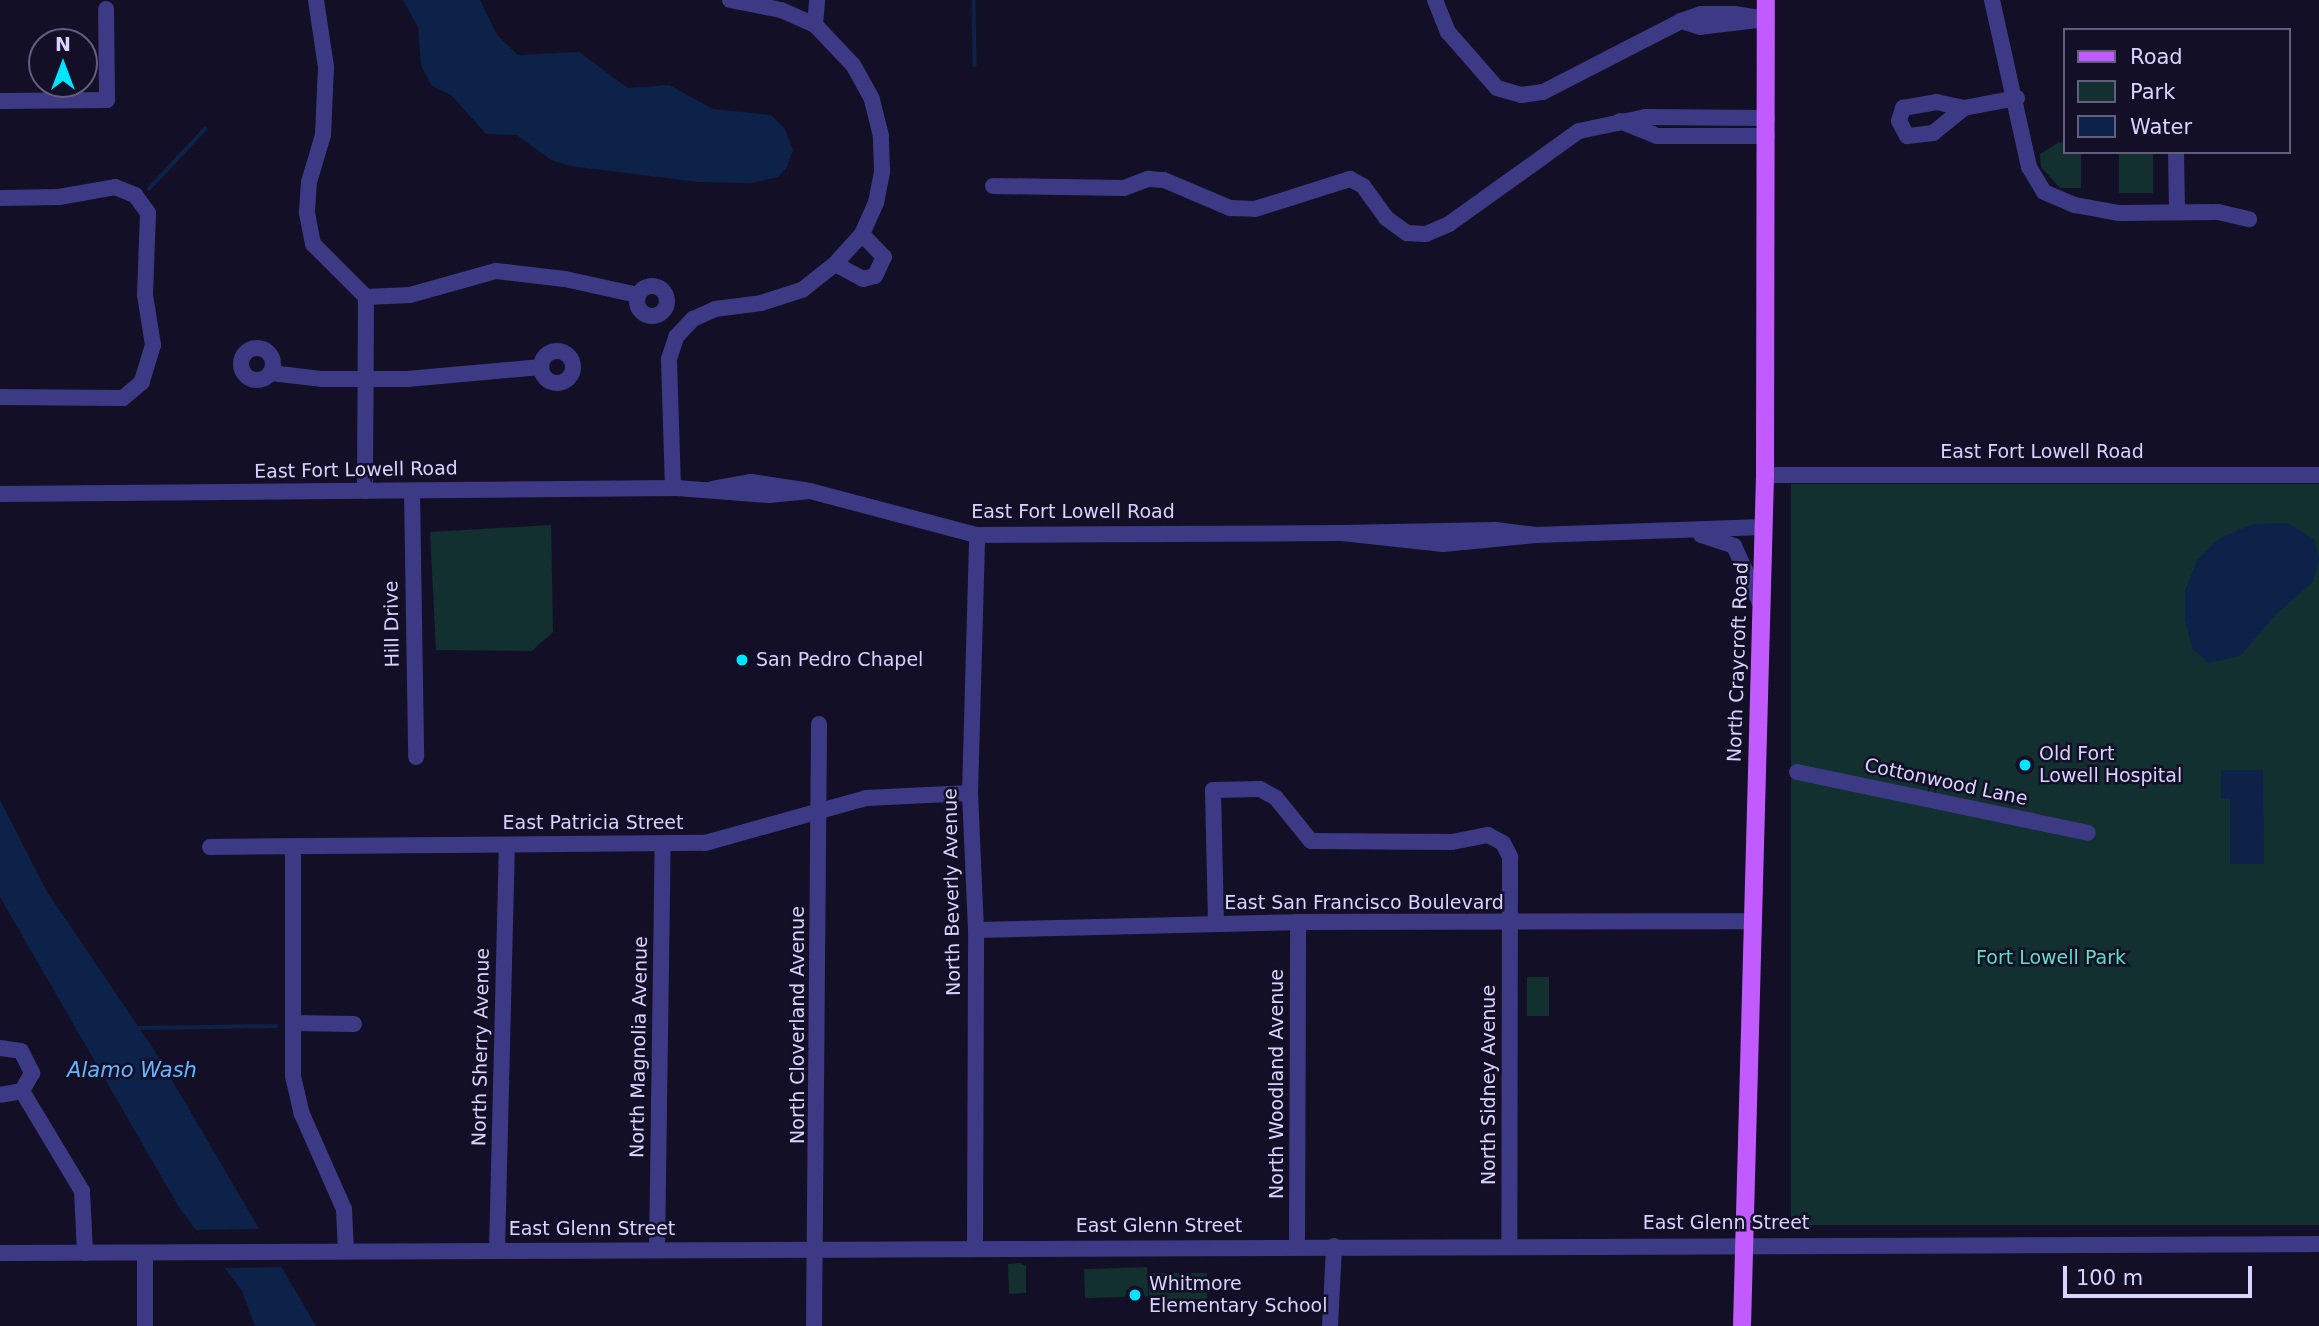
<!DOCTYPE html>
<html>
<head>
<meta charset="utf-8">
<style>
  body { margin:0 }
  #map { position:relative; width:2319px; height:1326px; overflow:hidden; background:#130f26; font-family:"DejaVu Sans",sans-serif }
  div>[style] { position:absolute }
  .green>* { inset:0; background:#12302f; transform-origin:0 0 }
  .water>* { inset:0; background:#0c2248 }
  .pier>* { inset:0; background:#130f26 }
  .stream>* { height:3.5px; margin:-1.75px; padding:0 1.75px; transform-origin:1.75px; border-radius:1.75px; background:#0c2248 }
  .minor>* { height:16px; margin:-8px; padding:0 8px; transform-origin:8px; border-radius:8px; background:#3d3a85 }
  .minor>.ring { margin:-8px; padding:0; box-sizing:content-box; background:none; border:16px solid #3d3a85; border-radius:50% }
  .major>* { height:18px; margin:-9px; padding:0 9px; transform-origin:9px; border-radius:9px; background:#c25bff }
  .dots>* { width:19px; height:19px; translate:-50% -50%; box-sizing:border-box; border:4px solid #130f26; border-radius:50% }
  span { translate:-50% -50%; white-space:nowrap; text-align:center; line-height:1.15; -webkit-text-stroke:5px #130f26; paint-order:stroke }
  .street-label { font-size:19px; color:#d9d4ff }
  .poi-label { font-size:19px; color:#d9d4ff }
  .left { translate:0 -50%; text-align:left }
  .park-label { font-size:19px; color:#5fe0c0 }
  .water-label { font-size:21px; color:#62b6ff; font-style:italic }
  .legend { position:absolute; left:2063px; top:28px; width:228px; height:126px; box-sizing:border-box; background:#130f26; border:2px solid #625e7d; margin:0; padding:9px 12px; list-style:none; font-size:21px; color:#d9d4ff }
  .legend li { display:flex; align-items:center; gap:14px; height:35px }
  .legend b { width:35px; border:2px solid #625e7d }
  .north { position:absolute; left:28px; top:28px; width:70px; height:70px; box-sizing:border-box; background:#130f26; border:2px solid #625e7d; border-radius:50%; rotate:0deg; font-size:19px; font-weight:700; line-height:28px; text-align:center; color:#d9d4ff }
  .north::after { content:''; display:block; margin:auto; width:24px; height:32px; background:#00e5ff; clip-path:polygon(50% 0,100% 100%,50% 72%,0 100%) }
  .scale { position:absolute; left:2063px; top:1266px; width:189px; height:32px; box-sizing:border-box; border:4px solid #d9d4ff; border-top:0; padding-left:9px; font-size:21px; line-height:24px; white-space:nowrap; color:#d9d4ff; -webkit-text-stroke:5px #130f26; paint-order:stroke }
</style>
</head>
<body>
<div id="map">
  <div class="green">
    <div style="clip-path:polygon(2059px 142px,2065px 143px,2065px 152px,2081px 152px,2081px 188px,2060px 188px,2041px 167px,2040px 154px)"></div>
    <div style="left:2119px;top:152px;width:34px;height:41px"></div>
    <div style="left:2319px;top:484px;width:741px;height:528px;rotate:90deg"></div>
    <div style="clip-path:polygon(551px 525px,553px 632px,532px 651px,436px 650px,430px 532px)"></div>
    <div style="left:1527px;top:977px;width:22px;height:39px"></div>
    <div style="clip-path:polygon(1020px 1263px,1026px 1266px,1026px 1293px,1009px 1294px,1008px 1264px)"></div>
    <div style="left:1147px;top:1267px;width:29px;height:63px;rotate:88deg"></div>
    <div style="left:1207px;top:1273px;width:26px;height:58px;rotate:90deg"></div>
  </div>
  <div class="water">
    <div style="clip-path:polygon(403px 0,480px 0,497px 35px,518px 55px,579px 52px,628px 88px,669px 85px,713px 109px,771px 115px,785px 129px,793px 150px,787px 167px,778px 177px,753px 183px,698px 182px,570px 166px,551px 160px,517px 135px,486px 134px,452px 96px,431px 85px,421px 65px,418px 27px)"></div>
    <div style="clip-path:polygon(2288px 523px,2315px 540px,2319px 559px,2313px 582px,2277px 613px,2240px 656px,2208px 663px,2192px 648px,2185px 620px,2185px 591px,2198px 559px,2217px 540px,2238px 530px,2254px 524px)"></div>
    <div style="clip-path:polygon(2221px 770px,2263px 770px,2264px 864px,2230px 864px,2230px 799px,2221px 799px)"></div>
    <div style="clip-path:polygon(0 800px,47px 892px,155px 1051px,316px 1326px,255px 1326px,242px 1291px,180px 1209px,0 897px)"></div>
  </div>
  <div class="pier">
    <div style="clip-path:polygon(262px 1229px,285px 1267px,221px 1268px,194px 1230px)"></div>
  </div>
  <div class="stream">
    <div style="left:974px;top:0;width:65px;rotate:89.1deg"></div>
    <div style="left:149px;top:189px;width:82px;rotate:-47deg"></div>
    <div style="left:138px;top:1028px;width:138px;rotate:-0.8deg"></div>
  </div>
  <div class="minor">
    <div style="left:316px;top:0;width:68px;rotate:81.5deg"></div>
    <div style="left:326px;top:67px;width:68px;rotate:92.5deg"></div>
    <div style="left:323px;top:135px;width:49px;rotate:106.6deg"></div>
    <div style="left:309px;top:182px;width:31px;rotate:94deg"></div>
    <div style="left:307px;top:213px;width:32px;rotate:79deg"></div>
    <div style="left:313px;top:244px;width:75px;rotate:45deg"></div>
    <div style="left:366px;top:297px;width:194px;rotate:90.3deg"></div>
    <div style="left:1435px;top:0;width:35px;rotate:68deg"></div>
    <div style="left:1448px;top:32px;width:74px;rotate:48.8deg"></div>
    <div style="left:1497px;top:88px;width:25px;rotate:16deg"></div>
    <div style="left:1521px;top:95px;width:22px;rotate:-8deg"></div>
    <div style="left:1543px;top:92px;width:155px;rotate:-27.2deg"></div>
    <div style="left:1992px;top:0;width:171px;rotate:77.5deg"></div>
    <div style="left:2029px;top:167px;width:29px;rotate:59deg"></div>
    <div style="left:2044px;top:192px;width:34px;rotate:23deg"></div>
    <div style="left:2075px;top:205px;width:45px;rotate:10.3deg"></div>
    <div style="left:2119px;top:213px;width:99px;rotate:-0.6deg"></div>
    <div style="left:2218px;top:212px;width:32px;rotate:13deg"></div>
    <div style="left:1701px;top:14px;width:33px"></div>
    <div style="left:1734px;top:14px;width:32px;rotate:9deg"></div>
    <div style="left:1766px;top:19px;width:66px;rotate:173.1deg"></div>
    <div style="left:1700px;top:27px;width:20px;rotate:-162deg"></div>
    <div style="left:1681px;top:21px;width:21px;rotate:-19deg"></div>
    <div style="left:815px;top:25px;width:25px;rotate:-85deg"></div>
    <div style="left:0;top:101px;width:107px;rotate:-0.5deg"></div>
    <div style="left:107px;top:100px;width:91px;rotate:-90.6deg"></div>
    <div style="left:1936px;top:102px;width:29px;rotate:12deg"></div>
    <div style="left:1964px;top:108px;width:40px;rotate:141deg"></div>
    <div style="left:1933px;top:133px;width:26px;rotate:173deg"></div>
    <div style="left:1907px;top:136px;width:17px;rotate:-118deg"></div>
    <div style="left:1899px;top:121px;width:14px;rotate:-73deg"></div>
    <div style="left:1903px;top:108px;width:34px;rotate:-10deg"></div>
    <div style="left:1964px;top:108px;width:54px;rotate:-10.7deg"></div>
    <div style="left:1620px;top:121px;width:40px;rotate:22deg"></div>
    <div style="left:1657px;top:136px;width:110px"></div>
    <div style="left:2176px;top:152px;width:60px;rotate:89deg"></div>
    <div style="left:993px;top:186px;width:131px;rotate:0.9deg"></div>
    <div style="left:1124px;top:188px;width:26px;rotate:-21deg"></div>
    <div style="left:1148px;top:179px;width:16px;rotate:4deg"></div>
    <div style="left:1164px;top:180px;width:72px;rotate:23deg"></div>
    <div style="left:1230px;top:208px;width:25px;rotate:2deg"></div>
    <div style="left:1255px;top:209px;width:100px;rotate:-17.5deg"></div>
    <div style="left:1350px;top:179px;width:15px;rotate:28deg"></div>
    <div style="left:1363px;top:186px;width:39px;rotate:54deg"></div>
    <div style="left:1386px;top:218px;width:26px;rotate:36deg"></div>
    <div style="left:1407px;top:233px;width:19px;rotate:3deg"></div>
    <div style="left:1426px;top:234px;width:25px;rotate:-23deg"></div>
    <div style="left:1449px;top:224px;width:160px;rotate:-35.6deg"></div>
    <div style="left:1579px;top:131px;width:68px;rotate:-11.8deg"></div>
    <div style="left:1646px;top:117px;width:121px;rotate:0.5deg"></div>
    <div style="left:0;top:198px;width:59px;rotate:-1deg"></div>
    <div style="left:59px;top:197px;width:57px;rotate:-10.1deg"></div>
    <div style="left:115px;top:187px;width:22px;rotate:22deg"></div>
    <div style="left:135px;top:195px;width:22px;rotate:54deg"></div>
    <div style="left:148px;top:213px;width:82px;rotate:92.1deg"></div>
    <div style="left:145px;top:295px;width:51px;rotate:80.9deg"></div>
    <div style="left:153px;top:345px;width:39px;rotate:107deg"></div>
    <div style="left:142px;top:382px;width:25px;rotate:140deg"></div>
    <div style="left:123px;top:398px;width:123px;rotate:-179.5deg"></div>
    <div style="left:835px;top:264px;width:32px;rotate:28deg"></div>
    <div style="left:863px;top:279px;width:12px;rotate:-14deg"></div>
    <div style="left:875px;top:276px;width:21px;rotate:-65deg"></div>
    <div style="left:884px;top:257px;width:32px;rotate:-134deg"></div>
    <div class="ring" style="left:637px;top:286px;width:14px;height:14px"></div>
    <div style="left:366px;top:297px;width:44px;rotate:-2.6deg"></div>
    <div style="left:410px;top:295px;width:89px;rotate:-15.6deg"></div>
    <div style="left:496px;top:271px;width:69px;rotate:6.6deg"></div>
    <div style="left:565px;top:279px;width:75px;rotate:12.4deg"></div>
    <div class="ring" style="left:241px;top:348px;width:16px;height:16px"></div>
    <div class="ring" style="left:541px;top:351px;width:16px;height:16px"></div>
    <div style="left:271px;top:373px;width:50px;rotate:6.8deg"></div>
    <div style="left:321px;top:379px;width:86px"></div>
    <div style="left:407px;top:379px;width:135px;rotate:-5.1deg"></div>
    <div style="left:1765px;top:475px;width:554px"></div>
    <div style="left:673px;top:488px;width:129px;rotate:-91.8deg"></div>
    <div style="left:669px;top:359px;width:23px;rotate:-72deg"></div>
    <div style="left:676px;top:337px;width:25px;rotate:-47deg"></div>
    <div style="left:693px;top:319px;width:24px;rotate:-24deg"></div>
    <div style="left:715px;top:309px;width:46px;rotate:-7.4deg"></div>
    <div style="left:761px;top:303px;width:43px;rotate:-17.6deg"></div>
    <div style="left:802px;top:290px;width:42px;rotate:-38.2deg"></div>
    <div style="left:835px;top:264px;width:40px;rotate:-48deg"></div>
    <div style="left:862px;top:234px;width:34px;rotate:-66deg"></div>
    <div style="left:876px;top:203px;width:33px;rotate:-79deg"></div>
    <div style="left:882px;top:171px;width:35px;rotate:-92deg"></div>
    <div style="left:881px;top:136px;width:38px;rotate:-104deg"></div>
    <div style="left:872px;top:99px;width:39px;rotate:-119deg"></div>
    <div style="left:853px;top:65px;width:55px;rotate:-133.5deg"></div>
    <div style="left:815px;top:25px;width:37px;rotate:-156deg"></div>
    <div style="left:781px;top:10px;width:52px;rotate:-168.9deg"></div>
    <div style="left:412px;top:491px;width:266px;rotate:89.1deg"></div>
    <div style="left:810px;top:491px;width:173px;rotate:14.8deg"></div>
    <div style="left:977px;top:535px;width:365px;rotate:-0.3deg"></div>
    <div style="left:0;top:494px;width:677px;rotate:-0.51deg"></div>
    <div style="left:677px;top:488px;width:92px;rotate:4.4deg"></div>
    <div style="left:769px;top:495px;width:41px;rotate:-5.6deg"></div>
    <div style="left:810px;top:491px;width:60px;rotate:-171.3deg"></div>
    <div style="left:751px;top:482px;width:39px;rotate:170deg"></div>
    <div style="left:1536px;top:535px;width:41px;rotate:-173deg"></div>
    <div style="left:1495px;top:530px;width:153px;rotate:178.9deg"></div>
    <div style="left:1342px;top:533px;width:102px;rotate:6.2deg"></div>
    <div style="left:1443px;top:544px;width:93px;rotate:-5.5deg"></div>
    <div style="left:1536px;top:535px;width:227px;rotate:-2deg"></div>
    <div style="left:1701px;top:535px;width:35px;rotate:18deg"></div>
    <div style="left:1734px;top:546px;width:65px;rotate:65.4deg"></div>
    <div style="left:1797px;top:772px;width:297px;rotate:11.8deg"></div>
    <div style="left:210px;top:847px;width:495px;rotate:-0.5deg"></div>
    <div style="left:705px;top:843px;width:167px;rotate:-15.6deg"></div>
    <div style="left:866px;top:798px;width:104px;rotate:-2.8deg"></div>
    <div style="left:293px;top:849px;width:227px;rotate:90deg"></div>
    <div style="left:293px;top:1076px;width:37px;rotate:77deg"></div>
    <div style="left:301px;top:1112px;width:106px;rotate:66.1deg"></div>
    <div style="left:344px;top:1209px;width:42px;rotate:87.3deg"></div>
    <div style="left:1216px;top:923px;width:133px;rotate:-91.3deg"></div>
    <div style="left:1213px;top:790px;width:47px;rotate:-1.2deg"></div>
    <div style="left:1260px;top:789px;width:18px;rotate:29deg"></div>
    <div style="left:1276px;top:798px;width:55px;rotate:50.9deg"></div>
    <div style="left:1311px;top:841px;width:141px;rotate:0.4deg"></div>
    <div style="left:1452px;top:842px;width:37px;rotate:-11deg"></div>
    <div style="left:1488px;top:835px;width:17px;rotate:28deg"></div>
    <div style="left:1503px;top:843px;width:16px;rotate:63deg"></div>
    <div style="left:1510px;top:857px;width:388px;rotate:90.1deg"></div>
    <div style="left:976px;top:930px;width:322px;rotate:-1.4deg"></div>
    <div style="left:1298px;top:922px;width:453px;rotate:-0.1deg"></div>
    <div style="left:294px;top:1023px;width:60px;rotate:1deg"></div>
    <div style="left:0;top:1048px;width:21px;rotate:8deg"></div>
    <div style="left:21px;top:1051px;width:25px;rotate:63deg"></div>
    <div style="left:32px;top:1073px;width:21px;rotate:119deg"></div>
    <div style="left:22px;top:1091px;width:22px;rotate:170deg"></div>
    <div style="left:22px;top:1091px;width:117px;rotate:59deg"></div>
    <div style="left:82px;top:1191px;width:62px;rotate:87.2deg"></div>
    <div style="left:1297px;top:1247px;width:325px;rotate:-89.8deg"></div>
    <div style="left:975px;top:1248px;width:318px;rotate:-89.8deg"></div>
    <div style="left:976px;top:930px;width:137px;rotate:-92.5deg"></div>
    <div style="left:970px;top:793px;width:258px;rotate:-88.4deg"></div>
    <div style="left:497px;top:1250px;width:405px;rotate:-88.6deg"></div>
    <div style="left:657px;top:1250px;width:405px;rotate:-89.2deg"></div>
    <div style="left:0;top:1253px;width:2319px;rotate:-0.22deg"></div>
    <div style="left:145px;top:1253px;width:73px;rotate:90deg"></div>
    <div style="left:814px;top:1326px;width:602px;rotate:-89.52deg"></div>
    <div style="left:1330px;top:1326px;width:80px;rotate:-87.1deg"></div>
  </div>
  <div class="major">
    <div style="left:1742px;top:1326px;width:851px;rotate:-88.45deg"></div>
    <div style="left:1765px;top:475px;width:475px;rotate:-89.9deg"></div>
  </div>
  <div class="dots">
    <div style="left:742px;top:660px;background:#00e5ff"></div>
    <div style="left:2025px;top:765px;background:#00e5ff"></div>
    <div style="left:1135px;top:1295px;background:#00e5ff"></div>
  </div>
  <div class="street-label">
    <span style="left:2042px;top:452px">East Fort Lowell Road</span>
    <span style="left:356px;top:470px;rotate:-1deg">East Fort Lowell Road</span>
    <span style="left:1073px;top:512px">East Fort Lowell Road</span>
    <span style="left:392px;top:624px;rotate:-91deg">Hill Drive</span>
    <span style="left:1738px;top:662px;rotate:-88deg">North Craycroft Road</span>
    <span style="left:1946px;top:782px;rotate:12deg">Cottonwood Lane</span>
    <span style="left:593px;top:823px">East Patricia Street</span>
    <span style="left:952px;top:892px;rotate:-91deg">North Beverly Avenue</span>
    <span style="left:1364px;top:903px">East San Francisco Boulevard</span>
    <span style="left:798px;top:1025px;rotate:-90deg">North Cloverland Avenue</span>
    <span style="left:481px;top:1047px;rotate:-89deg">North Sherry Avenue</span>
    <span style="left:639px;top:1047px;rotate:-89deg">North Magnolia Avenue</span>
    <span style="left:1277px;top:1084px;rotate:-90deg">North Woodland Avenue</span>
    <span style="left:1489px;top:1085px;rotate:-90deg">North Sidney Avenue</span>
    <span style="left:1726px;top:1223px">East Glenn Street</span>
    <span style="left:1159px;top:1226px">East Glenn Street</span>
    <span style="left:592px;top:1229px">East Glenn Street</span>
  </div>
  <div class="poi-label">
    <span class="left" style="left:756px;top:660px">San Pedro Chapel</span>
    <span class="left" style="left:2039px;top:765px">Old Fort<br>Lowell Hospital</span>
    <span class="left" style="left:1149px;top:1295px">Whitmore<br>Elementary School</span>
  </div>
  <div class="park-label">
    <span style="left:2051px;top:958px">Fort Lowell Park</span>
  </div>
  <div class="water-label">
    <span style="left:132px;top:1070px">Alamo Wash</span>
  </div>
  <ul class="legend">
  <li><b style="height:9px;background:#c25bff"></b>Road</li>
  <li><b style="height:19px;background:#12302f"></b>Park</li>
  <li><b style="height:19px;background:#0c2248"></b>Water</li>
  </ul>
  <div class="north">N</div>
  <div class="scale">100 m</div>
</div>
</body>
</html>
